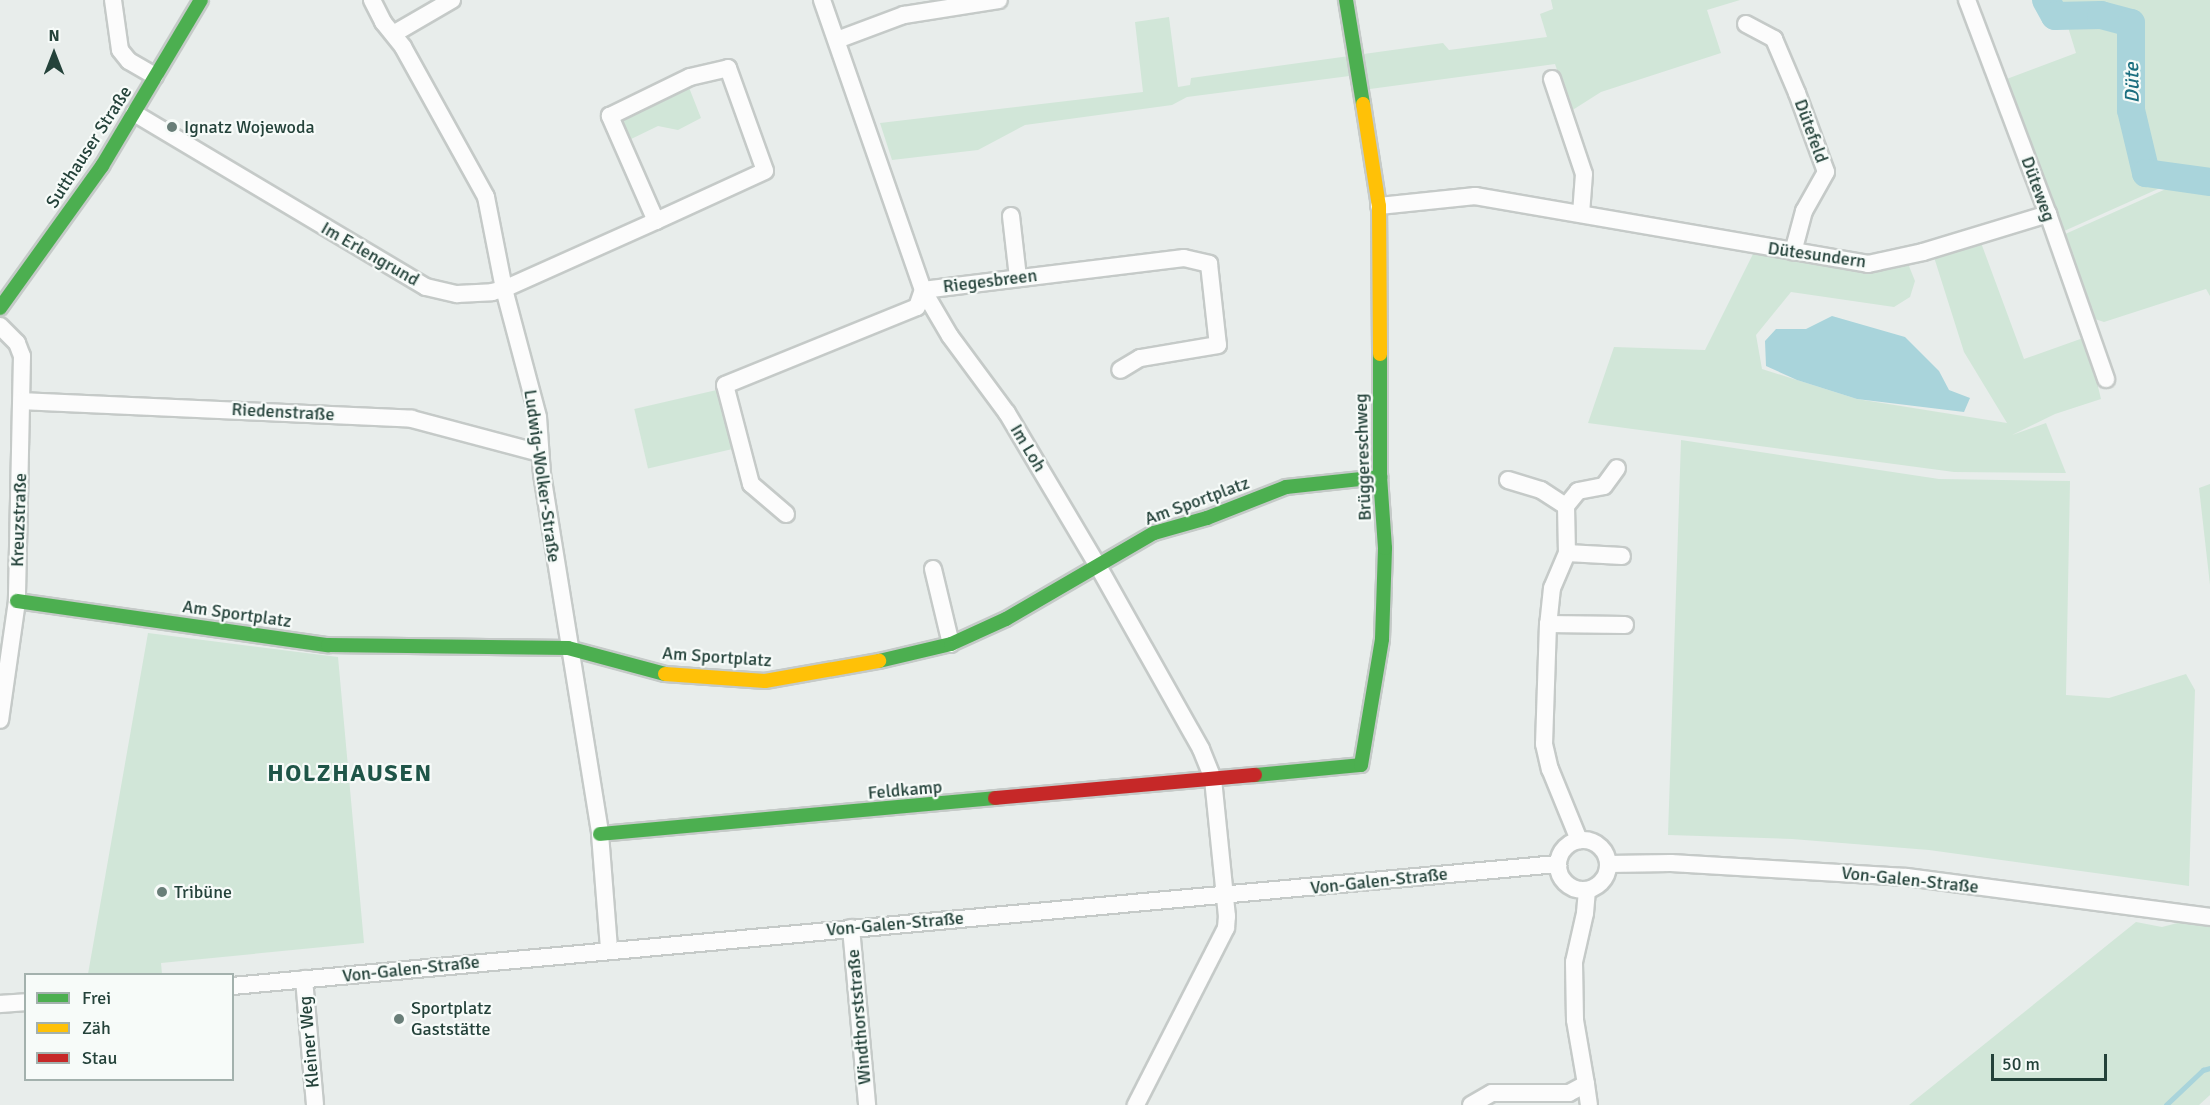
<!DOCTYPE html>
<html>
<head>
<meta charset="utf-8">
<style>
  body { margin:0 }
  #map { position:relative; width:2210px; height:1105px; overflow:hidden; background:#e8edeb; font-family:Signika,sans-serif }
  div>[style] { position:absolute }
  .green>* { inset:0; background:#d1e6d8; transform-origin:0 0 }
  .water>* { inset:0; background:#a9d4db }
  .stream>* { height:4.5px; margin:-2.25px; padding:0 2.25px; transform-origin:2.25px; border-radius:2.25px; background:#a9d4db }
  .river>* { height:28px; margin:-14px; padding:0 14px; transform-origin:14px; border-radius:14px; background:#a9d4db }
  .roads { filter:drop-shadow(2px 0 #c5cac8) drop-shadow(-2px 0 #c5cac8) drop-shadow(0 2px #c5cac8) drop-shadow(0 -2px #c5cac8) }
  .street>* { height:16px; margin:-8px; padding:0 8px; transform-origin:8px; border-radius:8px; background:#fcfcfc }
  .street>.ring { margin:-8px; padding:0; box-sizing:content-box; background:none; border:16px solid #fcfcfc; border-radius:50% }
  .fast>* { height:14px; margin:-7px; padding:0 7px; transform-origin:7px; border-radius:7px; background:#4caf50 }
  .slow>* { height:14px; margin:-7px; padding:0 7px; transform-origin:7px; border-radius:7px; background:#ffc107 }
  .jam>* { height:14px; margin:-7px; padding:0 7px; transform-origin:7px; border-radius:7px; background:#c62828 }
  .dots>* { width:16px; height:16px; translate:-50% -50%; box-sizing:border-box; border:3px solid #f7fbf9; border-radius:50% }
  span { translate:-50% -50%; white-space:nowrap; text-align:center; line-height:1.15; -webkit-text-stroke:4.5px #f7fbf9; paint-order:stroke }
  .poi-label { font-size:18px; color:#24423a }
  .left { translate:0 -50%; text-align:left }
  .street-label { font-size:18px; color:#24423a }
  .water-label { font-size:20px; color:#1c6f80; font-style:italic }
  .district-label { font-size:24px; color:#1f5548; font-weight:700; letter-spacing:1.5px }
  .legend { position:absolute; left:24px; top:973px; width:210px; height:108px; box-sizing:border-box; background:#f7fbf9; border:2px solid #a3b1ad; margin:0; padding:8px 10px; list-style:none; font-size:18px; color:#24423a }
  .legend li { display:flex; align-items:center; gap:12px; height:30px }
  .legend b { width:30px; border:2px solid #a3b1ad }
  .north { position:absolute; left:24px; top:24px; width:60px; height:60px; -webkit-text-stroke:4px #f7fbf9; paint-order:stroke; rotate:0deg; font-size:16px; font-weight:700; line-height:24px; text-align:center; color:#24423a }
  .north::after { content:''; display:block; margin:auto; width:21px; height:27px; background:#24423a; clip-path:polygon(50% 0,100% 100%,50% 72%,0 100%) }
  .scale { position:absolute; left:1991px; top:1054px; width:116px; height:27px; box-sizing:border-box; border:3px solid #24423a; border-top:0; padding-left:8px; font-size:18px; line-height:21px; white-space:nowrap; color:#24423a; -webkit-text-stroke:4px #f7fbf9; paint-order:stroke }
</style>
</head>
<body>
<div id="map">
  <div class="green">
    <div style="clip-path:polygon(1551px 0,1740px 0,1707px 10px,1721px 53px,1601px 92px,1571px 111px,1555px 64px,1370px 89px,1365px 74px,1187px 97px,1172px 105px,1025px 125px,978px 150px,892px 160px,880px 123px,1143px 92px,1135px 22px,1169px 17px,1178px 87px,1190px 85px,1191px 78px,1443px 43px,1449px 50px,1547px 37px,1540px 14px,1553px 9px)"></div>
    <div style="clip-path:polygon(2059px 0,2210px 0,2210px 173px,2152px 167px,2137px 107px,2139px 18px,2101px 5px,2061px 8px)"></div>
    <div style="clip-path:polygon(2102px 23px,2125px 29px,2122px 112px,2140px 181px,2169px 184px,2062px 232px,2004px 80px,2076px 53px,2067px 24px)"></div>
    <div style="clip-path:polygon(688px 85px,701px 118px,678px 130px,658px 126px,627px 141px,617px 118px)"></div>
    <div style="clip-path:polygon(2186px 180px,2210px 182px,2210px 296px,2206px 289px,2104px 322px,2092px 318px,2063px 235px)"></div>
    <div style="clip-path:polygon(1980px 240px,2024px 359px,2086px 337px,2101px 399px,2055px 414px,2012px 435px,2046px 423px,2066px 473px,1954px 472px,1588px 423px,1614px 347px,1705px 350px,1754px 252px,1907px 261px,1915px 281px,1910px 297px,1894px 307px,1791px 292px,1756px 335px,1762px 369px,1857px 399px,2007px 423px,1964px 352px,1933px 254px)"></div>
    <div style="left:721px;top:389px;width:61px;height:89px;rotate:77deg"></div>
    <div style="clip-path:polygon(1681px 440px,1939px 479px,2070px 481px,2066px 695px,2109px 698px,2186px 674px,2195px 690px,2189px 886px,1929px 850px,1792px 839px,1668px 835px)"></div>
    <div style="clip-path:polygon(2210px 484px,2210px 585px,2199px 488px)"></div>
    <div style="clip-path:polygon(148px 633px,338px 657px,364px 943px,161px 963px,162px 974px,88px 974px)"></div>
    <div style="clip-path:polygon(2185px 921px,2210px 923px,2210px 1095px,2199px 1105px,1909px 1105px,2136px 922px,2162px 927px)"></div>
  </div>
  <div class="water">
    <div style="clip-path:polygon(1832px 316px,1905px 337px,1939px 371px,1949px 390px,1970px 398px,1964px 412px,1857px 399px,1797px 380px,1766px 366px,1765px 341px,1776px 329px,1806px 329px)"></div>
  </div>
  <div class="stream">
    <div style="left:2166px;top:1105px;width:51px;rotate:-43.4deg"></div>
    <div style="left:2203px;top:1070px;width:7px;rotate:-16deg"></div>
  </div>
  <div class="river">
    <div style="left:2046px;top:0;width:18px;rotate:61deg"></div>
    <div style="left:2055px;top:16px;width:46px;rotate:-1.2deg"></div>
    <div style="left:2101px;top:15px;width:31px;rotate:15deg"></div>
    <div style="left:2131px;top:23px;width:87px;rotate:90deg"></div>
    <div style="left:2131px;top:110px;width:65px;rotate:76.6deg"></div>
    <div style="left:2146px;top:173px;width:65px;rotate:8deg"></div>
  </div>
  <div class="roads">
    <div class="street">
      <div style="left:113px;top:0;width:50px;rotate:82deg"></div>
      <div style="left:120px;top:50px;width:14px;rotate:51deg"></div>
      <div style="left:129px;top:61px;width:30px;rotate:30deg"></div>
      <div style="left:372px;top:0;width:25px;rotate:63deg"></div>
      <div style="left:383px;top:22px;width:32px;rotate:51deg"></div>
      <div style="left:403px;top:47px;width:171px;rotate:61deg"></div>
      <div style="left:486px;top:197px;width:94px;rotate:78.9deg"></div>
      <div style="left:504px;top:289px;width:132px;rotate:75.1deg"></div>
      <div style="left:538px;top:417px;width:57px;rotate:86deg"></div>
      <div style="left:542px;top:474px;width:365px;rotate:80.8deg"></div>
      <div style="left:600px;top:834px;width:115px;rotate:85.5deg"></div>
      <div style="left:822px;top:0;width:307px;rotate:70.8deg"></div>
      <div style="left:923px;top:290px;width:53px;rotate:59.6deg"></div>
      <div style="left:950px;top:336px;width:96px;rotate:53.5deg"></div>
      <div style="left:1007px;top:413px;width:178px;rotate:59.3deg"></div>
      <div style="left:1098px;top:566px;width:210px;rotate:60.6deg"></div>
      <div style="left:1201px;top:749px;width:32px;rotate:68deg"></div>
      <div style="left:1213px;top:779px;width:138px;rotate:84.2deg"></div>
      <div style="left:1227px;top:916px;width:12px;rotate:95deg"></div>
      <div style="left:1226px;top:928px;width:199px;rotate:117deg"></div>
      <div style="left:1967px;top:0;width:229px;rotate:69.3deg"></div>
      <div style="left:2048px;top:214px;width:175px;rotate:70.6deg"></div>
      <div style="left:1746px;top:24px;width:32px;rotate:28deg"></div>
      <div style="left:1774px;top:39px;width:59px;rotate:66.9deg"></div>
      <div style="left:1797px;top:93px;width:84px;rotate:69.8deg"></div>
      <div style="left:1826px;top:172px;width:45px;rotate:119.4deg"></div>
      <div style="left:1804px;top:211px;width:42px;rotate:105deg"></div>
      <div style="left:395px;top:33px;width:66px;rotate:-30.1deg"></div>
      <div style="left:837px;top:40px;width:72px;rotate:-20.5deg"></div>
      <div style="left:904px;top:15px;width:96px;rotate:-9deg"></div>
      <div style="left:1552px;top:79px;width:100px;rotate:71.4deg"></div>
      <div style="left:1584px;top:174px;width:40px;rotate:94.3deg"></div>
      <div style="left:134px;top:113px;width:340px;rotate:30.8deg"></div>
      <div style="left:426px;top:287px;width:32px;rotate:13deg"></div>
      <div style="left:457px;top:294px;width:35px;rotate:-3deg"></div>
      <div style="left:492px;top:292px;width:12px;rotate:-14deg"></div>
      <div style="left:504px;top:289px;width:167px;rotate:-24.1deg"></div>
      <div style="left:656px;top:221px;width:115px;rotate:-113.7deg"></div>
      <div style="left:610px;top:116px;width:89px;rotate:-26deg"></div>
      <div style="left:690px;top:77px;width:39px;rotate:-13deg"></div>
      <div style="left:728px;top:68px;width:109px;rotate:70.2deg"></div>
      <div style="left:765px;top:171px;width:120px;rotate:155.4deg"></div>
      <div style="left:1379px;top:206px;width:97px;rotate:-5.9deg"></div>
      <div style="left:1475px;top:196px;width:399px;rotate:9.8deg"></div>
      <div style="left:1868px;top:264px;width:56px;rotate:-12.3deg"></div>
      <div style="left:1923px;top:252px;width:131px;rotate:-16.9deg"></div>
      <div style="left:1011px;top:216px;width:61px;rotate:83.5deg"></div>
      <div style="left:0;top:326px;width:24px;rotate:45deg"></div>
      <div style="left:17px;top:343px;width:14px;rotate:69deg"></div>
      <div style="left:22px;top:356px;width:245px;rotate:91.2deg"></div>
      <div style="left:17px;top:601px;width:120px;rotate:98.1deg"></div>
      <div style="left:22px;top:401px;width:390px;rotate:2.6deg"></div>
      <div style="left:412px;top:419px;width:132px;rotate:14.9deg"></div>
      <div style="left:1508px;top:480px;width:34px;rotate:17deg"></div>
      <div style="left:1541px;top:490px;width:30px;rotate:33deg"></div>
      <div style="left:1566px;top:506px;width:47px;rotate:88.8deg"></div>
      <div style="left:1567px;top:553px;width:38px;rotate:113deg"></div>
      <div style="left:1552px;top:588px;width:36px;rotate:96deg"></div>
      <div style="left:1548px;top:624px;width:120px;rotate:91.9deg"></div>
      <div style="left:1544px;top:744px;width:26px;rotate:77deg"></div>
      <div style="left:1550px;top:769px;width:77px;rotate:67.8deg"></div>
      <div style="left:1566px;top:506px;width:19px;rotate:-51deg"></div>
      <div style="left:1578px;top:491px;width:26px;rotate:-11deg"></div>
      <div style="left:1604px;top:486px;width:22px;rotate:-54deg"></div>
      <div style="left:786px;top:514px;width:46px;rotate:-139.4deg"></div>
      <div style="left:751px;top:484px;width:102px;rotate:-104.7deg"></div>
      <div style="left:725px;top:385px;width:207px;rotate:-22.1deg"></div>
      <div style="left:917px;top:307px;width:18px;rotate:-71deg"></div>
      <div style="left:923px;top:290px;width:263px;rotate:-7deg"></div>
      <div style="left:1184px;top:258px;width:26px;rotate:13deg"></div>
      <div style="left:1209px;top:264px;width:81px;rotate:83.7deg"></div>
      <div style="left:1218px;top:345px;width:79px;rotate:170.5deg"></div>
      <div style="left:1140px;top:358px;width:23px;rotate:149deg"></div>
      <div style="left:1567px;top:553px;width:55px;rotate:3.1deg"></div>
      <div style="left:933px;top:569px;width:77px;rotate:76.5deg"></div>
      <div style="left:1548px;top:624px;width:77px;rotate:0.7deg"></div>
      <div class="ring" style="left:1558px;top:840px;width:34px;height:34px"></div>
      <div style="left:1609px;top:864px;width:62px;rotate:-0.9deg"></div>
      <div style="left:1671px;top:863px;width:236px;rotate:3.4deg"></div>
      <div style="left:1907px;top:877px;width:306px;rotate:7.5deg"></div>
      <div style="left:851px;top:928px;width:178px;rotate:84.8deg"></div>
      <div style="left:304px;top:979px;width:126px;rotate:85deg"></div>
      <div style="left:232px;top:986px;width:1332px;rotate:-5.26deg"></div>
      <div style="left:0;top:1004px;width:26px;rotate:-4deg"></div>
      <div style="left:1586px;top:1084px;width:21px;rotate:82deg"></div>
      <div style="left:1471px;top:1105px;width:24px;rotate:-30deg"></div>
      <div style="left:1492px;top:1093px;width:77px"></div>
      <div style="left:1569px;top:1093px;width:19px;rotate:-28deg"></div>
      <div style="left:1586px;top:1084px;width:65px;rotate:-99.8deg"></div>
      <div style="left:1575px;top:1020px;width:58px;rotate:-91deg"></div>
      <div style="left:1574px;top:962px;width:50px;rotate:-77.3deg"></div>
      <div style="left:1585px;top:913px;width:22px;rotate:-85deg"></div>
    </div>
    <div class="fast">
      <div style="left:1346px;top:0;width:105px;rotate:80.7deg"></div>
      <div style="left:0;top:308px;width:175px;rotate:-54.3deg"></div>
      <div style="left:102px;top:166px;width:193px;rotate:-59.2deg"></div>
      <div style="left:17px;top:601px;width:314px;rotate:8.1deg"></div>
      <div style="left:328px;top:645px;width:240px;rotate:0.7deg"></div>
      <div style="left:568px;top:648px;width:100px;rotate:15deg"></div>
      <div style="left:879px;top:661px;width:74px;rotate:-13.3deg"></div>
      <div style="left:951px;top:644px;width:60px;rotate:-24.4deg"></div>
      <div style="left:1006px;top:619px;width:171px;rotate:-30.2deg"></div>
      <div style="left:1154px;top:533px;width:55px;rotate:-15.8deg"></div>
      <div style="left:1207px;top:518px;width:85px;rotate:-21.4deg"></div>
      <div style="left:1286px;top:487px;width:95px;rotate:-6.1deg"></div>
      <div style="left:1255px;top:775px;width:106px;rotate:-5.4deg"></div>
      <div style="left:1361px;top:765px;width:128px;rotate:-80.5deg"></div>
      <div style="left:1382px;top:639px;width:91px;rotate:-88.1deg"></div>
      <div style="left:1385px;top:548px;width:71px;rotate:-94deg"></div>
      <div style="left:1380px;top:477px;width:123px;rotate:-90deg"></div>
      <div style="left:600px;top:834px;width:397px;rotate:-5.2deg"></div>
    </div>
    <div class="slow">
      <div style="left:1363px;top:104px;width:103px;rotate:81.1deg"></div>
      <div style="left:1379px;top:206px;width:148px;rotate:89.6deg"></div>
      <div style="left:665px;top:674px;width:100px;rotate:4deg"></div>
      <div style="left:765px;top:681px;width:116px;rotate:-10deg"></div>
    </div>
    <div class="jam">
      <div style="left:995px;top:798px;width:261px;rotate:-5.1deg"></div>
    </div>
  </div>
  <div class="dots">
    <div style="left:172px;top:127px;background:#697e78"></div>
    <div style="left:162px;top:892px;background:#697e78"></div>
    <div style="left:399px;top:1019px;background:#697e78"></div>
  </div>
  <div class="poi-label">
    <span class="left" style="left:184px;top:127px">Ignatz Wojewoda</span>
    <span class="left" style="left:174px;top:892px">Tribüne</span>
    <span class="left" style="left:411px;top:1019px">Sportplatz<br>Gaststätte</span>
  </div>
  <div class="street-label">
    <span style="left:1811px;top:131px;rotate:70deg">Dütefeld</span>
    <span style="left:89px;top:147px;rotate:-57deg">Sutthauser Straße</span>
    <span style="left:2038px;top:189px;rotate:70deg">Düteweg</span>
    <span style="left:370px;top:254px;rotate:30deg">Im Erlengrund</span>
    <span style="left:1817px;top:255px;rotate:8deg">Dütesundern</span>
    <span style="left:990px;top:281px;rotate:-7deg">Riegesbreen</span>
    <span style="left:283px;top:412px;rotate:3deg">Riedenstraße</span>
    <span style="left:1028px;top:448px;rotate:59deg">Im Loh</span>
    <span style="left:1363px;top:457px;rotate:-92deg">Brüggereschweg</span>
    <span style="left:542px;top:476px;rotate:82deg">Ludwig-Wolker-Straße</span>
    <span style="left:1197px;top:501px;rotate:-20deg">Am Sportplatz</span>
    <span style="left:19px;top:520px;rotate:-88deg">Kreuzstraße</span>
    <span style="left:237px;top:614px;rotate:8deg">Am Sportplatz</span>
    <span style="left:717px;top:657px;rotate:4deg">Am Sportplatz</span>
    <span style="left:905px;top:790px;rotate:-5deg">Feldkamp</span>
    <span style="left:1910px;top:880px;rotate:6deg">Von-Galen-Straße</span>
    <span style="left:1379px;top:881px;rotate:-6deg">Von-Galen-Straße</span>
    <span style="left:895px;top:924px;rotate:-5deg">Von-Galen-Straße</span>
    <span style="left:411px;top:969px;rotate:-6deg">Von-Galen-Straße</span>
    <span style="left:859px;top:1017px;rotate:-95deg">Windthorststraße</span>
    <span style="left:309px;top:1042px;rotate:-95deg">Kleiner Weg</span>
  </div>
  <div class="water-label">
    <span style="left:2132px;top:83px;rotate:-91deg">Düte</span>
  </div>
  <div class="district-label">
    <span style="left:350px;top:774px">HOLZHAUSEN</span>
  </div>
  <ul class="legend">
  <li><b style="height:8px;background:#4caf50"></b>Frei</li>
  <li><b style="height:8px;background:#ffc107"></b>Zäh</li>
  <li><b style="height:8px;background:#c62828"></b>Stau</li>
  </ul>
  <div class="north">N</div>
  <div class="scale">50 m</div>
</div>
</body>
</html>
